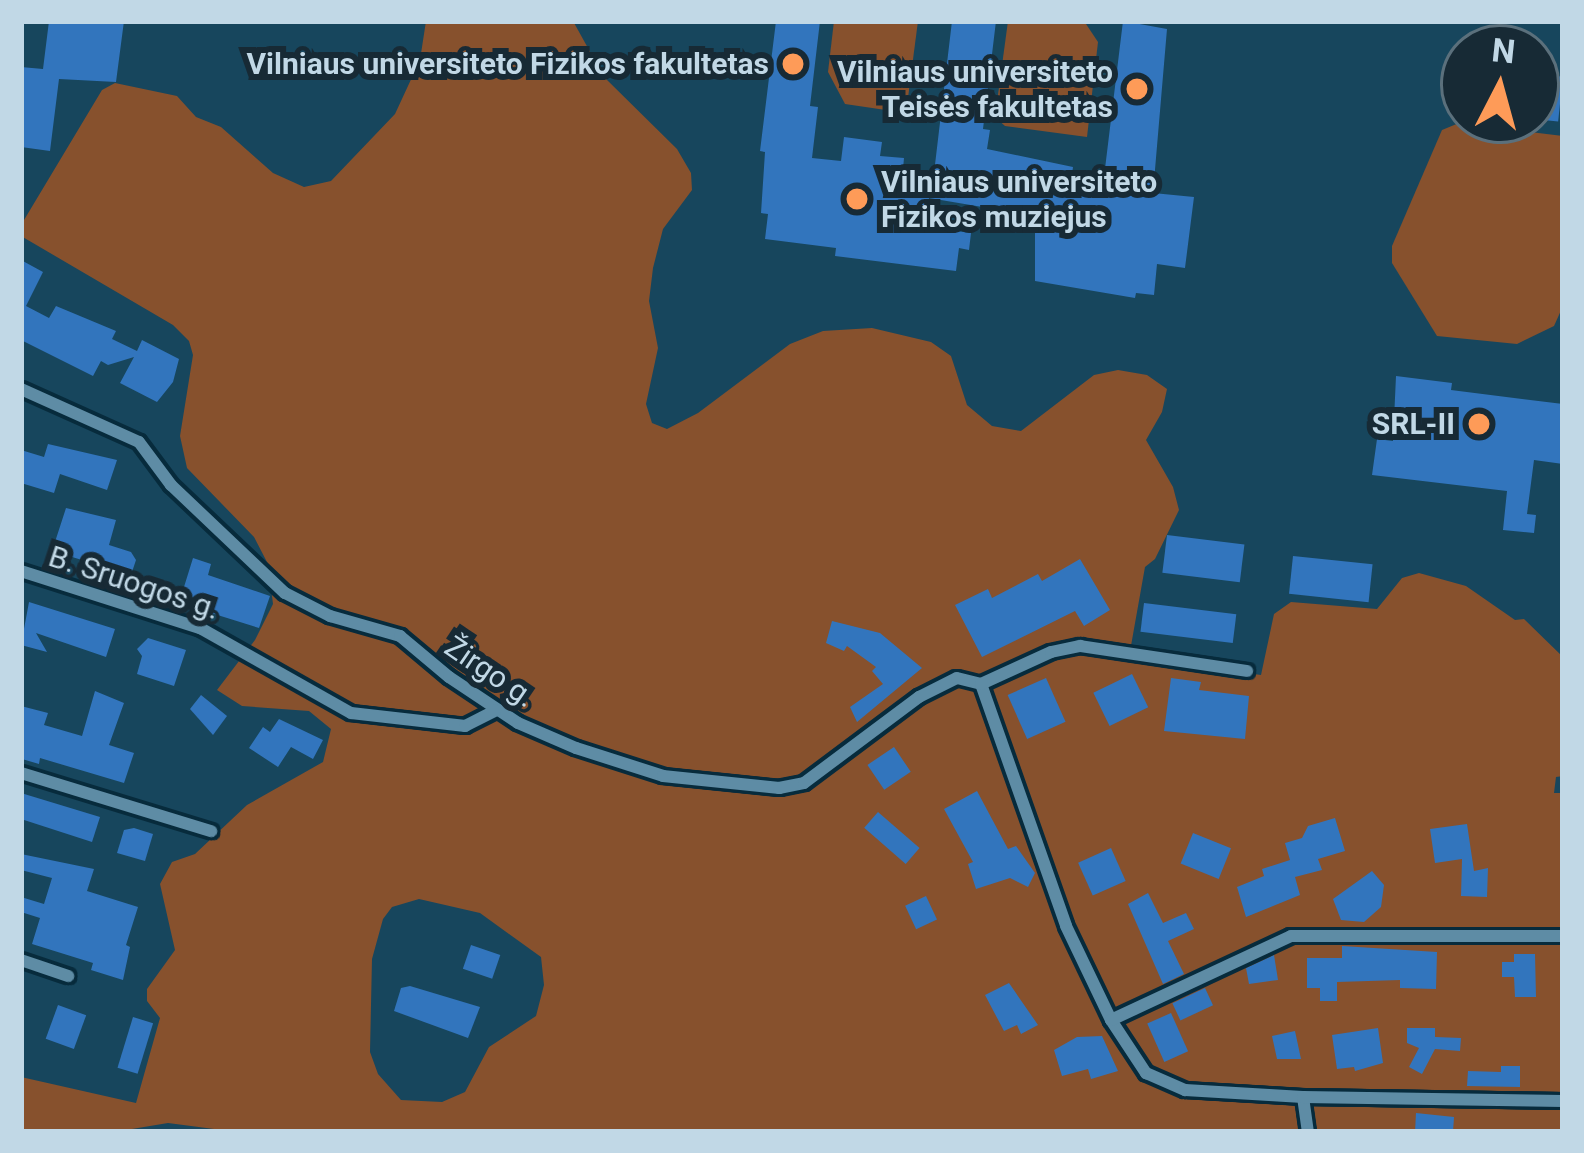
<!DOCTYPE html>
<html>
<head>
<meta charset="utf-8">
<style>
  body { margin:0 }
  #map { position:relative; width:1584px; height:1153px; overflow:hidden; background:#17465d; font-family:Roboto,sans-serif }
  div>[style] { position:absolute }
  .green>* { inset:0; background:#87512d }
  .building>* { inset:0; background:#3275bd; transform-origin:0 0 }
  .roads { filter:drop-shadow(3px 0 #072b3c) drop-shadow(-3px 0 #072b3c) drop-shadow(0 3px #072b3c) drop-shadow(0 -3px #072b3c) }
  .minor>* { height:12px; margin:-6px; padding:0 6px; transform-origin:6px; border-radius:6px; background:#5e8ca5 }
  .dots>* { width:33px; height:33px; translate:-50% -50%; box-sizing:border-box; border:6px solid #172a35; border-radius:50% }
  span { translate:-50% -50%; white-space:nowrap; text-align:center; line-height:1.15; -webkit-text-stroke:12px #172a35; paint-order:stroke }
  .poi-label { font-size:30px; color:#c1d8e6; font-weight:700 }
  .right { translate:-100% -50%; text-align:right }
  .left { translate:0 -50%; text-align:left }
  .street-label { font-size:30px; color:#c1d8e6 }
  .frame { position:absolute; inset:0; border:24px solid #c1d8e6; pointer-events:none }
  .north { position:absolute; left:1440px; top:24px; width:120px; height:120px; box-sizing:border-box; background:#172a35; border:3px solid #5b707c; border-radius:50%; rotate:6deg; font-size:33px; font-weight:700; line-height:48px; text-align:center; color:#c1d8e6 }
  .north::after { content:''; display:block; margin:auto; width:42px; height:54px; background:#fe9b58; clip-path:polygon(50% 0,100% 100%,50% 72%,0 100%) }
</style>
</head>
<body>
<div id="map">
  <div class="green">
    <div style="clip-path:polygon(evenodd,426px 21px,573px 21px,604px 77px,677px 149px,691px 173px,692px 190px,663px 229px,653px 268px,649px 301px,658px 348px,646px 404px,652px 423px,667px 429px,698px 413px,790px 344px,823px 331px,872px 328px,931px 342px,951px 356px,967px 405px,992px 426px,1021px 431px,1094px 375px,1118px 370px,1147px 375px,1167px 389px,1162px 412px,1146px 440px,1173px 487px,1179px 510px,1155px 559px,1145px 567px,1129px 657px,1261px 675px,1274px 614px,1291px 602px,1377px 609px,1402px 578px,1419px 573px,1466px 586px,1515px 620px,1524px 619px,1563px 657px,1563px 776px,1556px 777px,1554px 793px,1563px 793px,1563px 1132px,237px 1132px,168px 1123px,114px 1132px,21px 1132px,21px 1077px,136px 1103px,160px 1018px,147px 1001px,147px 989px,175px 950px,160px 884px,172px 862px,195px 854px,247px 805px,323px 762px,331px 729px,309px 711px,242px 706px,217px 690px,255px 640px,273px 604px,268px 564px,254px 537px,187px 468px,180px 436px,193px 355px,189px 341px,173px 325px,21px 236px,21px 225px,102px 90px,115px 83px,177px 96px,196px 117px,221px 127px,273px 173px,304px 187px,331px 181px,395px 114px,420px 60px,426px 21px,419px 899px,480px 913px,541px 957px,544px 985px,536px 1016px,489px 1047px,465px 1092px,442px 1102px,401px 1100px,378px 1074px,370px 1052px,372px 959px,383px 919px,392px 907px,419px 899px)"></div>
    <div style="clip-path:polygon(834px 21px,918px 21px,906px 113px,845px 104px,828px 72px)"></div>
    <div style="clip-path:polygon(1008px 21px,1086px 24px,1098px 42px,1087px 137px,1005px 126px,995px 117px)"></div>
    <div style="clip-path:polygon(1459px 123px,1563px 136px,1563px 306px,1554px 326px,1517px 344px,1437px 336px,1392px 263px,1392px 246px,1442px 130px)"></div>
  </div>
  <div class="building">
    <div style="clip-path:polygon(49px 21px,124px 21px,116px 82px,59px 79px,50px 151px,21px 147px,21px 67px,43px 69px)"></div>
    <div style="clip-path:polygon(776px 21px,820px 21px,810px 106px,818px 107px,812px 158px,841px 161px,844px 137px,882px 142px,880px 156px,904px 158px,903px 169px,934px 173px,952px 21px,996px 21px,983px 129px,990px 130px,987px 149px,1073px 167px,1071px 181px,1103px 185px,1123px 21px,1167px 29px,1153px 193px,1194px 197px,1185px 268px,1157px 264px,1154px 295px,1136px 293px,1135px 298px,1035px 281px,1035px 216px,929px 198px,925px 227px,971px 233px,969px 250px,959px 248px,956px 271px,835px 256px,836px 248px,765px 239px,768px 214px,761px 213px,765px 152px,760px 151px)"></div>
    <div style="left:1536px;top:74px;width:27px;height:45px;rotate:6deg"></div>
    <div style="clip-path:polygon(21px 260px,43px 272px,26px 306px,49px 318px,56px 306px,116px 331px,112px 339px,137px 351px,142px 340px,179px 359px,173px 382px,157px 402px,120px 383px,134px 357px,108px 365px,101px 361px,93px 376px,21px 340px)"></div>
    <div style="clip-path:polygon(1396px 376px,1452px 383px,1451px 390px,1563px 404px,1563px 464px,1534px 460px,1527px 514px,1536px 515px,1534px 533px,1503px 530px,1507px 491px,1372px 475px,1377px 439px,1393px 441px)"></div>
    <div style="clip-path:polygon(48px 444px,117px 460px,107px 490px,60px 474px,54px 493px,21px 483px,21px 450px,44px 457px)"></div>
    <div style="clip-path:polygon(66px 508px,116px 520px,109px 545px,131px 552px,136px 560px,131px 575px,59px 553px,61px 548px,54px 545px)"></div>
    <div style="left:1167px;top:535px;width:78px;height:38px;rotate:7deg"></div>
    <div style="left:1293px;top:556px;width:80px;height:38px;rotate:6deg"></div>
    <div style="clip-path:polygon(193px 558px,211px 564px,208px 575px,270px 596px,259px 628px,179px 603px)"></div>
    <div style="clip-path:polygon(1080px 559px,1110px 610px,1084px 626px,1075px 611px,982px 657px,955px 605px,988px 589px,992px 598px,1038px 574px,1042px 581px)"></div>
    <div style="clip-path:polygon(29px 602px,115px 629px,106px 657px,36px 633px,47px 652px,21px 645px)"></div>
    <div style="left:1144px;top:603px;width:93px;height:29px;rotate:7deg"></div>
    <div style="clip-path:polygon(832px 621px,880px 633px,922px 668px,857px 722px,850px 707px,883px 684px,872px 671px,876px 667px,847px 646px,844px 651px,826px 643px)"></div>
    <div style="clip-path:polygon(148px 638px,186px 650px,174px 686px,137px 674px,142px 656px,137px 649px)"></div>
    <div style="left:1132px;top:674px;width:37px;height:43px;rotate:64deg"></div>
    <div style="left:1046px;top:678px;width:48px;height:42px;rotate:66deg"></div>
    <div style="clip-path:polygon(1171px 678px,1201px 682px,1199px 690px,1249px 696px,1245px 739px,1164px 731px)"></div>
    <div style="clip-path:polygon(95px 691px,124px 703px,109px 745px,134px 753px,124px 783px,40px 758px,39px 764px,22px 759px,21px 706px,48px 713px,44px 725px,82px 736px)"></div>
    <div style="clip-path:polygon(201px 695px,227px 716px,213px 735px,190px 709px)"></div>
    <div style="clip-path:polygon(279px 719px,323px 740px,313px 759px,291px 747px,278px 767px,249px 748px,263px 727px,270px 732px)"></div>
    <div style="left:894px;top:747px;width:30px;height:32px;rotate:56deg"></div>
    <div style="clip-path:polygon(977px 791px,1008px 849px,1016px 846px,1035px 873px,1028px 887px,1010px 878px,976px 889px,968px 864px,973px 862px,944px 809px)"></div>
    <div style="clip-path:polygon(21px 793px,100px 817px,92px 842px,21px 819px)"></div>
    <div style="left:878px;top:812px;width:55px;height:21px;rotate:41deg"></div>
    <div style="clip-path:polygon(1335px 818px,1345px 851px,1318px 859px,1322px 870px,1295px 877px,1300px 895px,1246px 917px,1237px 887px,1264px 876px,1262px 869px,1290px 860px,1285px 843px,1302px 838px,1308px 826px)"></div>
    <div style="clip-path:polygon(1467px 824px,1474px 871px,1488px 868px,1487px 897px,1461px 896px,1462px 859px,1435px 863px,1430px 829px)"></div>
    <div style="clip-path:polygon(134px 828px,153px 834px,145px 861px,117px 853px,124px 830px)"></div>
    <div style="left:1193px;top:833px;width:41px;height:33px;rotate:22deg"></div>
    <div style="left:1111px;top:848px;width:36px;height:36px;rotate:66deg"></div>
    <div style="clip-path:polygon(21px 854px,94px 869px,87px 891px,138px 907px,126px 945px,130px 947px,123px 980px,91px 970px,93px 963px,32px 944px,40px 918px,21px 912px,21px 897px,44px 904px,52px 878px,21px 870px)"></div>
    <div style="clip-path:polygon(1372px 871px,1384px 885px,1381px 907px,1364px 922px,1341px 920px,1333px 899px)"></div>
    <div style="clip-path:polygon(1148px 893px,1163px 923px,1186px 913px,1194px 929px,1168px 941px,1184px 974px,1163px 984px,1128px 904px)"></div>
    <div style="left:926px;top:896px;width:26px;height:23px;rotate:65deg"></div>
    <div style="left:471px;top:945px;width:31px;height:25px;rotate:19deg"></div>
    <div style="clip-path:polygon(1342px 946px,1437px 952px,1436px 989px,1400px 988px,1400px 980px,1337px 982px,1337px 1001px,1320px 1001px,1320px 988px,1307px 988px,1307px 958px,1342px 958px)"></div>
    <div style="clip-path:polygon(1514px 954px,1535px 954px,1536px 997px,1515px 997px,1514px 977px,1502px 977px,1502px 962px,1514px 962px)"></div>
    <div style="clip-path:polygon(1274px 955px,1278px 980px,1249px 984px,1246px 968px)"></div>
    <div style="clip-path:polygon(1009px 983px,1038px 1025px,1021px 1034px,1017px 1025px,1004px 1031px,985px 995px)"></div>
    <div style="clip-path:polygon(410px 986px,480px 1007px,468px 1038px,394px 1011px,401px 988px)"></div>
    <div style="left:1205px;top:988px;width:19px;height:36px;rotate:65deg"></div>
    <div style="left:58px;top:1005px;width:30px;height:36px;rotate:20deg"></div>
    <div style="left:1171px;top:1013px;width:42px;height:26px;rotate:66deg"></div>
    <div style="left:133px;top:1017px;width:21px;height:53px;rotate:17deg"></div>
    <div style="clip-path:polygon(1378px 1028px,1383px 1063px,1355px 1071px,1354px 1067px,1337px 1069px,1332px 1035px)"></div>
    <div style="clip-path:polygon(1407px 1028px,1435px 1028px,1435px 1037px,1461px 1038px,1460px 1051px,1435px 1049px,1422px 1074px,1409px 1067px,1419px 1048px,1407px 1043px)"></div>
    <div style="clip-path:polygon(1295px 1031px,1301px 1059px,1277px 1059px,1272px 1036px)"></div>
    <div style="clip-path:polygon(1102px 1036px,1118px 1071px,1091px 1079px,1088px 1069px,1062px 1076px,1054px 1050px,1077px 1037px)"></div>
    <div style="clip-path:polygon(1501px 1066px,1520px 1066px,1520px 1087px,1467px 1086px,1468px 1071px,1501px 1072px)"></div>
    <div style="clip-path:polygon(1416px 1113px,1454px 1117px,1453px 1132px,1415px 1132px)"></div>
  </div>
  <div class="roads">
    <div class="minor">
      <div style="left:21px;top:389px;width:129px;rotate:24.2deg"></div>
      <div style="left:139px;top:442px;width:54px;rotate:53.3deg"></div>
      <div style="left:171px;top:485px;width:157px;rotate:43.5deg"></div>
      <div style="left:285px;top:593px;width:51px;rotate:27.1deg"></div>
      <div style="left:330px;top:616px;width:73px;rotate:15.9deg"></div>
      <div style="left:400px;top:636px;width:64px;rotate:39.9deg"></div>
      <div style="left:449px;top:677px;width:83px;rotate:33.7deg"></div>
      <div style="left:518px;top:723px;width:63px;rotate:23.3deg"></div>
      <div style="left:576px;top:748px;width:91px;rotate:17.8deg"></div>
      <div style="left:663px;top:776px;width:117px;rotate:5.9deg"></div>
      <div style="left:779px;top:788px;width:25px;rotate:-11deg"></div>
      <div style="left:804px;top:783px;width:144px;rotate:-36.8deg"></div>
      <div style="left:919px;top:697px;width:42px;rotate:-26.6deg"></div>
      <div style="left:957px;top:678px;width:25px;rotate:14deg"></div>
      <div style="left:981px;top:684px;width:256px;rotate:70.6deg"></div>
      <div style="left:1066px;top:926px;width:104px;rotate:64.4deg"></div>
      <div style="left:1111px;top:1020px;width:64px;rotate:56.6deg"></div>
      <div style="left:1146px;top:1073px;width:43px;rotate:23.6deg"></div>
      <div style="left:1185px;top:1090px;width:118px;rotate:3.4deg"></div>
      <div style="left:1303px;top:1097px;width:35px;rotate:82deg"></div>
      <div style="left:21px;top:571px;width:188px;rotate:17.7deg"></div>
      <div style="left:200px;top:628px;width:173px;rotate:29.4deg"></div>
      <div style="left:351px;top:713px;width:115px;rotate:6.5deg"></div>
      <div style="left:465px;top:726px;width:34px;rotate:-27deg"></div>
      <div style="left:981px;top:684px;width:77px;rotate:-24.6deg"></div>
      <div style="left:1051px;top:652px;width:30px;rotate:-12deg"></div>
      <div style="left:1080px;top:646px;width:169px;rotate:8.5deg"></div>
      <div style="left:21px;top:773px;width:199px;rotate:17deg"></div>
      <div style="left:21px;top:960px;width:50px;rotate:18.8deg"></div>
      <div style="left:1111px;top:1020px;width:199px;rotate:-25deg"></div>
      <div style="left:1291px;top:936px;width:272px"></div>
      <div style="left:1303px;top:1097px;width:260px;rotate:0.9deg"></div>
    </div>
  </div>
  <div class="dots">
    <div style="left:793px;top:64px;background:#fe9b58"></div>
    <div style="left:1137px;top:89px;background:#fe9b58"></div>
    <div style="left:857px;top:199px;background:#fe9b58"></div>
    <div style="left:1479px;top:424px;background:#fe9b58"></div>
  </div>
  <div class="poi-label">
    <span class="right" style="left:769px;top:64px">Vilniaus universiteto Fizikos fakultetas</span>
    <span class="right" style="left:1113px;top:89px">Vilniaus universiteto<br>Teisės fakultetas</span>
    <span class="left" style="left:881px;top:199px">Vilniaus universiteto<br>Fizikos muziejus</span>
    <span class="right" style="left:1455px;top:424px">SRL-II</span>
  </div>
  <div class="street-label">
    <span style="left:134px;top:583px;rotate:18deg">B. Sruogos g.</span>
    <span style="left:490px;top:672px;rotate:34deg">Žirgo g.</span>
  </div>
  <div class="frame"></div>
  <div class="north">N</div>
</div>
</body>
</html>
